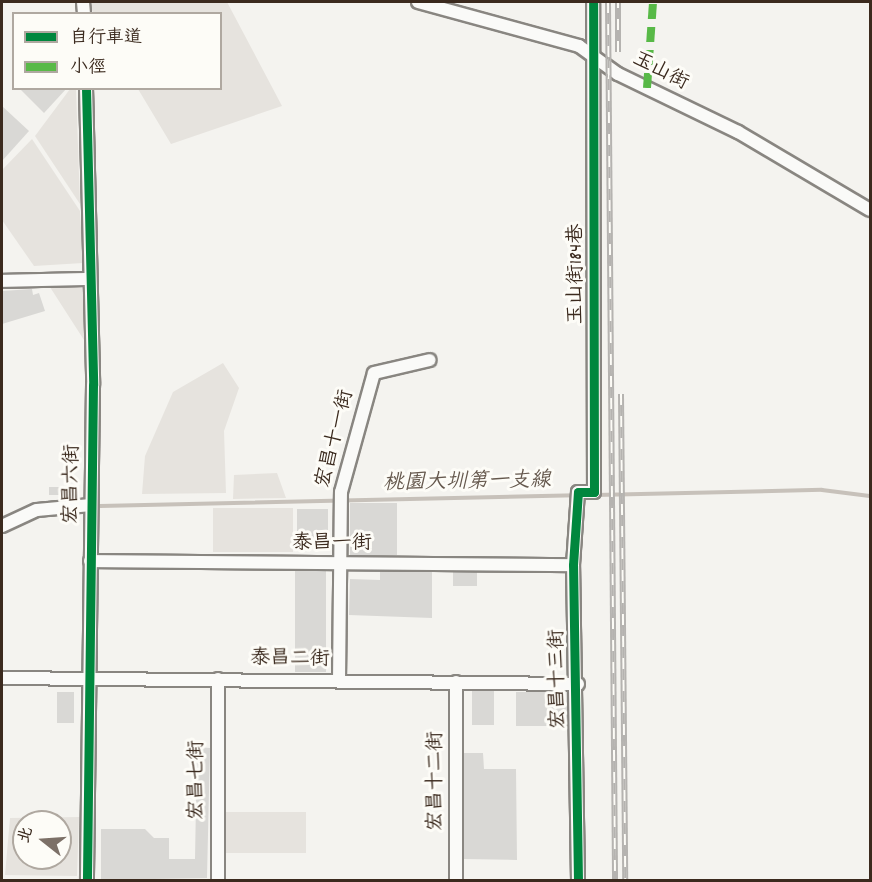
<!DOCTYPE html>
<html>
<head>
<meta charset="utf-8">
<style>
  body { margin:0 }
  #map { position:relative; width:872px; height:882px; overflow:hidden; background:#f4f3ef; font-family:Dekko,"LXGW WenKai TC",sans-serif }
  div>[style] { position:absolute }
  .green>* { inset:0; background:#e6e3de; transform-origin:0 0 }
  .stream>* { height:4px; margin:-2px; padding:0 2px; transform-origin:2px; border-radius:2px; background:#c7c1ba }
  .building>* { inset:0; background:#d9d8d5; transform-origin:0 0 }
  .roads { filter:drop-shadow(2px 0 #898681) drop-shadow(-2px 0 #898681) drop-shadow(0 2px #898681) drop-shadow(0 -2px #898681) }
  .street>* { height:12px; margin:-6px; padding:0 6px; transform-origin:6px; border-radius:6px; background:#fafaf8 }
  .rail>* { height:6px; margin-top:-3px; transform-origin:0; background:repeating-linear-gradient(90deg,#fdfcf7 0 11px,#b5b3b0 0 22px); box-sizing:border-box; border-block:2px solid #b5b3b0 }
  .quiet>* { height:8px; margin-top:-4px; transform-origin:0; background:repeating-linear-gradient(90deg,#58b947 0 15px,transparent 0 23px) }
  .cycleway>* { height:9px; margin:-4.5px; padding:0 4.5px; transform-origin:4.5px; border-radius:4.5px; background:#00873e }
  span { translate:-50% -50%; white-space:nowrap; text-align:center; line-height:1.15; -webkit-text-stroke:6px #fdfcf7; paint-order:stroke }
  .street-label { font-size:20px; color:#3b2a1e }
  .water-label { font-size:21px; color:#65584d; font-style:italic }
  .frame { position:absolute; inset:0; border:3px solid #3b2a1e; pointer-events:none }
  .legend { position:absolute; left:12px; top:12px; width:210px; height:78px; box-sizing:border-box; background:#fdfcf7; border:2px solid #afa8a0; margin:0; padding:8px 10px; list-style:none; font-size:18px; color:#3b2a1e }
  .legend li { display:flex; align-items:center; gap:12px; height:30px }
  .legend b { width:30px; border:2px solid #afa8a0 }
  .north { position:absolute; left:12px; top:810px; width:60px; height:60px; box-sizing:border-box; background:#fdfcf7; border:2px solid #afa8a0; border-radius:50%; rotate:287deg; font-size:16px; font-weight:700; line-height:24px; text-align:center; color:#3b2a1e }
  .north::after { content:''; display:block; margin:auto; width:21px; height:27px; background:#7c7067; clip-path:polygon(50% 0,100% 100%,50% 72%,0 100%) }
</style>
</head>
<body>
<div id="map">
  <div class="green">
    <div style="clip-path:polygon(89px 2px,227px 2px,282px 106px,171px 144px,138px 89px,220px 88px,220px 14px,93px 13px)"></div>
    <div style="clip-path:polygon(70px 89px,76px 89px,80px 204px,35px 136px)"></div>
    <div style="clip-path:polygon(32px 139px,80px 211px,83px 263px,34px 266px,2px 220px,2px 170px)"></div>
    <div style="clip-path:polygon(48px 284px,83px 284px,84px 341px,84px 340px)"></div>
    <div style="clip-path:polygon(223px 363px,239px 388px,224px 431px,226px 493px,142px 494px,145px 456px,173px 392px)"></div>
    <div style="clip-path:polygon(277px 473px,286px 498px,233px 499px,234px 475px)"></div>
    <div style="left:213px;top:508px;width:80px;height:44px"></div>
    <div style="left:225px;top:812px;width:81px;height:41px"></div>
    <div style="clip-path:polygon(evenodd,79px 817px,77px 876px,5px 875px,10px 818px,79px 817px,24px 822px,60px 822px,60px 858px,24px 858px,24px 822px)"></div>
  </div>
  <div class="stream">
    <div style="left:596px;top:495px;width:226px;rotate:-1.3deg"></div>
    <div style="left:822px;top:490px;width:48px;rotate:7.1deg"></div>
    <div style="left:100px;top:506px;width:476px;rotate:-1.3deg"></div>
  </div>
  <div class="building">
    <div style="clip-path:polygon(19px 88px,67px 88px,44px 113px)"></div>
    <div style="clip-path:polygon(2px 106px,29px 131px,2px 161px)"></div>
    <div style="clip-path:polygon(32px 289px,33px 295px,39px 293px,45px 311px,2px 324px,2px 291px)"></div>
    <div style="left:49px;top:487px;width:15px;height:8px"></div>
    <div style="left:397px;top:503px;width:52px;height:47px;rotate:90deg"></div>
    <div style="left:297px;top:509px;width:31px;height:37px"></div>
    <div style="left:295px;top:571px;width:31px;height:101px"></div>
    <div style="clip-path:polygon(380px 572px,432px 572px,432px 618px,349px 615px,350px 579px,380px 580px)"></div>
    <div style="left:453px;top:572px;width:24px;height:14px"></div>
    <div style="left:472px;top:691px;width:22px;height:34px"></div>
    <div style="left:57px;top:692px;width:17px;height:31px"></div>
    <div style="left:516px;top:692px;width:51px;height:34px"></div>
    <div style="clip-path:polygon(197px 747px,210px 748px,207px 878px,101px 880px,101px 829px,145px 829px,154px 838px,169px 838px,169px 859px,195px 859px)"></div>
    <div style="clip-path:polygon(464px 753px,483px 753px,484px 769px,516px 769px,517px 860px,464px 859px)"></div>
  </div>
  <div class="roads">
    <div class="street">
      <div style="left:83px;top:2px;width:12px;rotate:85deg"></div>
      <div style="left:418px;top:2px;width:167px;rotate:15.3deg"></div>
      <div style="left:579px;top:46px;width:48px;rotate:35.7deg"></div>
      <div style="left:618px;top:74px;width:133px;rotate:25.8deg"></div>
      <div style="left:738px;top:132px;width:153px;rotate:30.6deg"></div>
      <div style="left:86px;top:88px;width:297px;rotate:88.6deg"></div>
      <div style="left:93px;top:385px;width:495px;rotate:90.7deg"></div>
      <div style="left:2px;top:281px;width:88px;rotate:-1.3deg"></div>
      <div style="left:2px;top:526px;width:38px;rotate:-25deg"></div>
      <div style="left:37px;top:510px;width:54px;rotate:-5.3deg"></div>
      <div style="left:90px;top:561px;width:483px;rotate:0.5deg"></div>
      <div style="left:2px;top:678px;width:576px;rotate:0.6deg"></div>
      <div style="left:339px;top:680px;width:188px;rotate:-89.4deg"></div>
      <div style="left:341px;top:492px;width:123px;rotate:-74.5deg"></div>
      <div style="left:374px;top:373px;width:57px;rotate:-13.1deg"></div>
      <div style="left:456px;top:682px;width:198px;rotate:90deg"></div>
      <div style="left:218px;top:880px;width:201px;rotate:-90deg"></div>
      <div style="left:578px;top:880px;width:315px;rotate:-90.9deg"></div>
      <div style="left:573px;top:565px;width:73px;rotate:-86.1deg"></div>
      <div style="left:578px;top:492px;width:16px"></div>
      <div style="left:594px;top:492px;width:490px;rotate:-90.1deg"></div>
    </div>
  </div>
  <div class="rail">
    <div style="left:608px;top:2px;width:878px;rotate:89.54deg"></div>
    <div style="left:618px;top:52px;width:50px;rotate:-90deg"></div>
    <div style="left:621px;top:394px;width:486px;rotate:89.5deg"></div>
  </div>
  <div class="quiet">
    <div style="left:647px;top:88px;width:86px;rotate:-86deg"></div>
  </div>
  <div class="cycleway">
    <div style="left:86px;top:88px;width:297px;rotate:88.6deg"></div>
    <div style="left:93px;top:385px;width:495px;rotate:90.7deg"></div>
    <div style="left:578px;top:880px;width:315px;rotate:-90.9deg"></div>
    <div style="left:573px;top:565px;width:73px;rotate:-86.1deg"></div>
    <div style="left:578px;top:492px;width:16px"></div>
    <div style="left:594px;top:492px;width:490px;rotate:-90.1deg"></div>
  </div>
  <div class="street-label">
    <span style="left:660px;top:72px;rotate:27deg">玉山街</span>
    <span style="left:577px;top:274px;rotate:-90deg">玉山街184巷</span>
    <span style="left:336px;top:439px;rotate:-76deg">宏昌十一街</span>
    <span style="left:73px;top:484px;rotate:-89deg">宏昌六街</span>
    <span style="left:332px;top:544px">泰昌一街</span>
    <span style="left:290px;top:660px;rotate:1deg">泰昌二街</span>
    <span style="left:559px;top:679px;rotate:-91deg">宏昌十三街</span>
    <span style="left:198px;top:780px;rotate:-90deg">宏昌七街</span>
    <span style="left:437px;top:781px;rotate:-90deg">宏昌十二街</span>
  </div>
  <div class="water-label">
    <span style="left:467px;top:483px;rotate:-1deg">桃園大圳第一支線</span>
  </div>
  <div class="frame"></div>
  <ul class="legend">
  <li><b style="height:8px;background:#00873e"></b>自行車道</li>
  <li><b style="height:8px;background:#58b947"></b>小徑</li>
  </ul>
  <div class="north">北</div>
</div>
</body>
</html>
